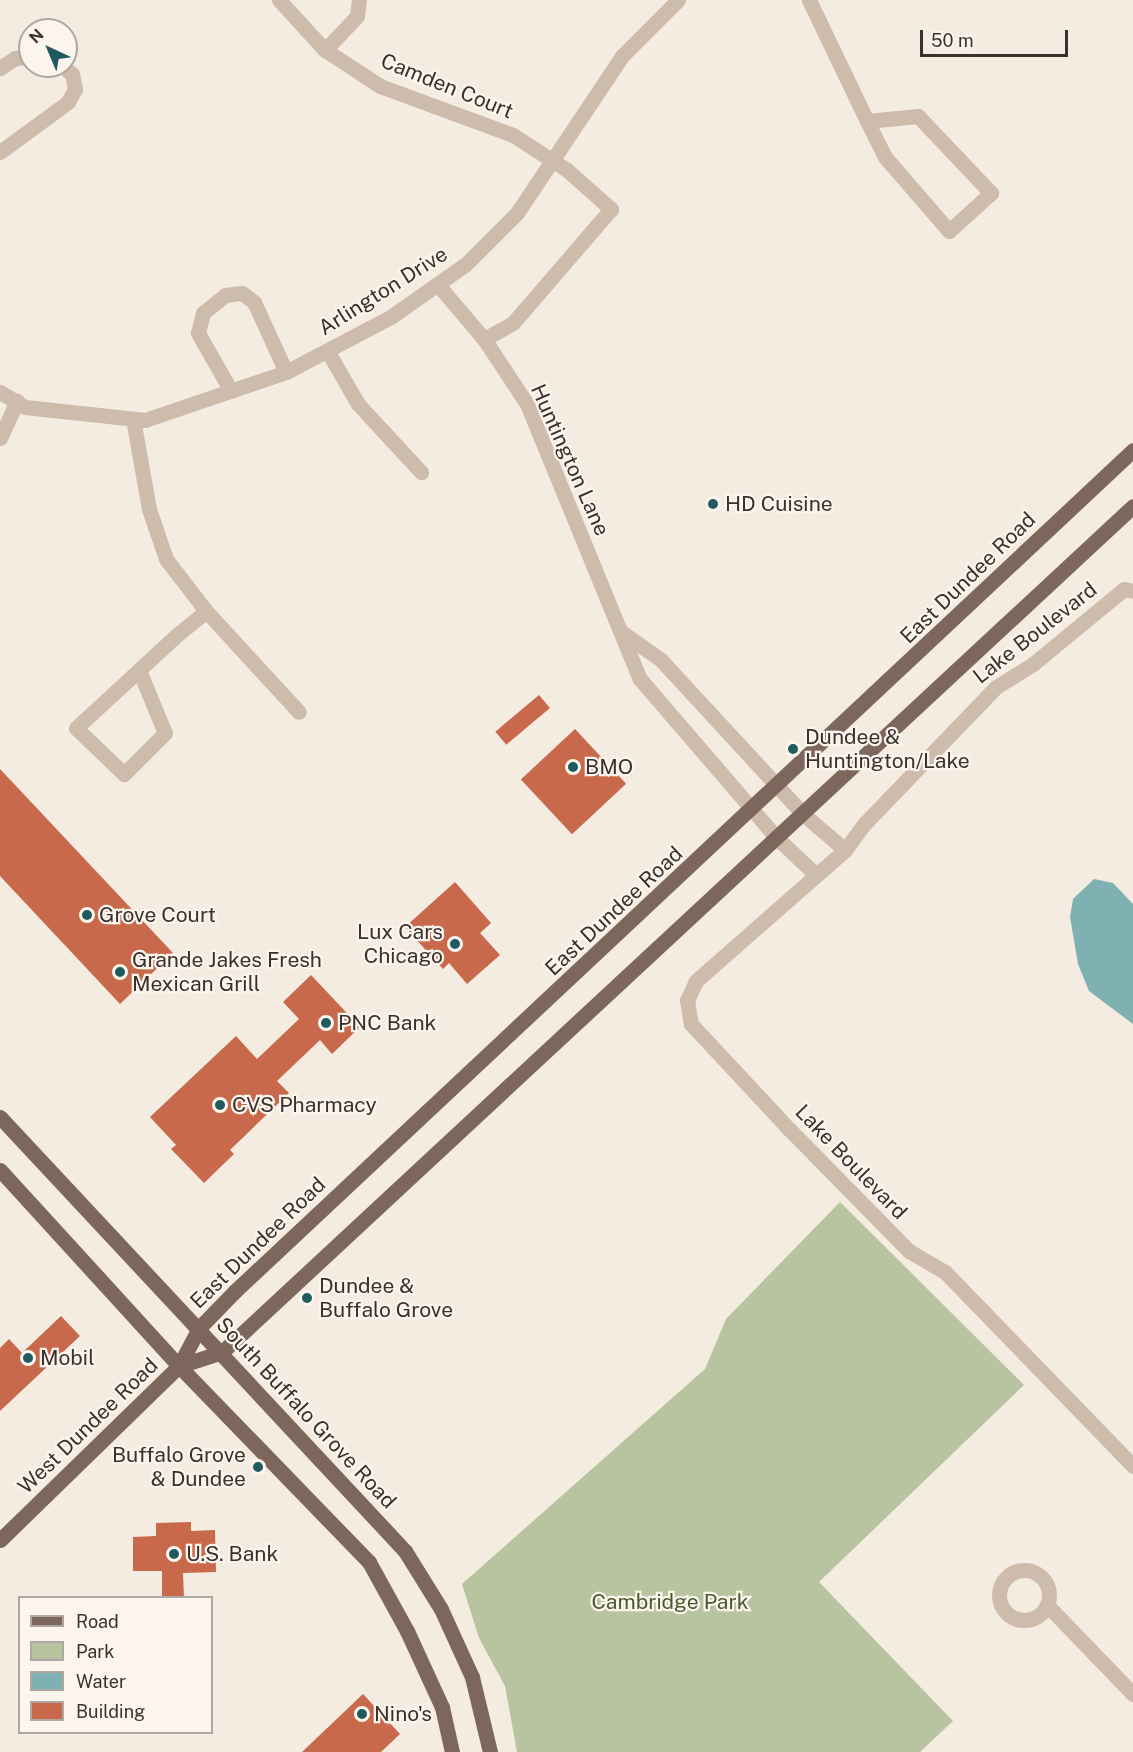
<!DOCTYPE html>
<html>
<head>
<meta charset="utf-8">
<style>
  body { margin:0 }
  #map { position:relative; width:1133px; height:1752px; overflow:hidden; background:#f4ebe1; font-family:"Public Sans",sans-serif }
  div>[style] { position:absolute }
  .green>* { inset:0; background:#b8c4a0 }
  .water>* { inset:0; background:#7fb0b2 }
  .building>* { inset:0; background:#c8694b; transform-origin:0 0 }
  .minor>* { height:15px; margin:-7.5px; padding:0 7.5px; transform-origin:7.5px; border-radius:7.5px; background:#cdbbac }
  .minor>.ring { margin:-7.5px; padding:0; box-sizing:content-box; background:none; border:15px solid #cdbbac; border-radius:50% }
  .major>* { height:15px; margin:-7.5px; padding:0 7.5px; transform-origin:7.5px; border-radius:7.5px; background:#7d675c }
  .dots>* { width:16px; height:16px; translate:-50% -50%; box-sizing:border-box; border:3px solid #fbf5ee; border-radius:50% }
  span { translate:-50% -50%; white-space:nowrap; text-align:center; line-height:1.15; -webkit-text-stroke:4.5px #fbf5ee; paint-order:stroke }
  .street-label { font-size:21px; color:#3b302b }
  .poi-label { font-size:21px; color:#3b302b }
  .left { translate:0 -50%; text-align:left }
  .right { translate:-100% -50%; text-align:right }
  .park-label { font-size:21px; color:#4a5a2e }
  .legend { position:absolute; left:18px; top:1596px; width:195px; height:138px; box-sizing:border-box; background:#fbf5ee; border:2px solid #aea6a0; margin:0; padding:8px 10px; list-style:none; font-size:18px; color:#3b302b }
  .legend li { display:flex; align-items:center; gap:12px; height:30px }
  .legend b { width:30px; border:2px solid #aea6a0 }
  .north { position:absolute; left:18px; top:18px; width:60px; height:60px; box-sizing:border-box; background:#fbf5ee; border:2px solid #aea6a0; border-radius:50%; rotate:316deg; font-size:16px; font-weight:700; line-height:24px; text-align:center; color:#3b302b }
  .north::after { content:''; display:block; margin:auto; width:21px; height:27px; background:#1f5a5e; clip-path:polygon(50% 0,100% 100%,50% 72%,0 100%) }
  .scale { position:absolute; left:920px; top:30px; width:148px; height:27px; box-sizing:border-box; border:3px solid #3b302b; border-top:0; padding-left:8px; font-size:18px; line-height:21px; white-space:nowrap; color:#3b302b; -webkit-text-stroke:4px #fbf5ee; paint-order:stroke }
</style>
</head>
<body>
<div id="map">
  <div class="green">
    <div style="clip-path:polygon(840px 1202px,1024px 1385px,819px 1582px,953px 1721px,920px 1752px,517px 1752px,505px 1686px,479px 1638px,462px 1584px,705px 1369px,726px 1319px)"></div>
  </div>
  <div class="water">
    <div style="clip-path:polygon(1094px 879px,1113px 883px,1133px 904px,1133px 1024px,1089px 991px,1078px 964px,1070px 917px,1073px 899px)"></div>
  </div>
  <div class="building">
    <div style="left:539px;top:695px;width:17px;height:57px;rotate:50deg"></div>
    <div style="left:575px;top:729px;width:75px;height:74px;rotate:47deg"></div>
    <div style="clip-path:polygon(0 769px,173px 953px,120px 1004px,0 876px)"></div>
    <div style="clip-path:polygon(455px 882px,491px 923px,480px 933px,500px 955px,467px 984px,449px 963px,443px 969px,405px 927px)"></div>
    <div style="clip-path:polygon(311px 975px,360px 1027px,332px 1054px,320px 1040px,277px 1081px,289px 1093px,230px 1150px,234px 1154px,204px 1183px,171px 1149px,176px 1145px,150px 1117px,236px 1036px,257px 1059px,299px 1019px,283px 1002px)"></div>
    <div style="clip-path:polygon(61px 1316px,80px 1336px,0 1411px,0 1348px,9px 1339px,22px 1353px)"></div>
    <div style="clip-path:polygon(191px 1522px,191px 1531px,215px 1530px,216px 1572px,183px 1573px,184px 1598px,162px 1598px,162px 1571px,133px 1571px,133px 1537px,156px 1536px,156px 1523px)"></div>
    <div style="clip-path:polygon(363px 1694px,400px 1734px,381px 1752px,302px 1752px)"></div>
  </div>
  <div class="minor">
    <div style="left:279px;top:0;width:68px;rotate:47.4deg"></div>
    <div style="left:325px;top:50px;width:66px;rotate:33.2deg"></div>
    <div style="left:380px;top:86px;width:142px;rotate:20.2deg"></div>
    <div style="left:513px;top:135px;width:64px;rotate:32.9deg"></div>
    <div style="left:567px;top:170px;width:59px;rotate:41.6deg"></div>
    <div style="left:611px;top:209px;width:150px;rotate:130.7deg"></div>
    <div style="left:513px;top:323px;width:33px;rotate:151deg"></div>
    <div style="left:809px;top:0;width:134px;rotate:64.4deg"></div>
    <div style="left:867px;top:121px;width:40px;rotate:63.4deg"></div>
    <div style="left:885px;top:157px;width:98px;rotate:49.1deg"></div>
    <div style="left:949px;top:231px;width:57px;rotate:-42.1deg"></div>
    <div style="left:991px;top:193px;width:106px;rotate:-133.5deg"></div>
    <div style="left:918px;top:116px;width:51px;rotate:174.4deg"></div>
    <div style="left:325px;top:50px;width:47px;rotate:-46.7deg"></div>
    <div style="left:357px;top:16px;width:16px;rotate:-83deg"></div>
    <div style="left:0;top:68px;width:18px;rotate:-34deg"></div>
    <div style="left:15px;top:58px;width:15px;rotate:-4deg"></div>
    <div style="left:0;top:152px;width:84px;rotate:-36.3deg"></div>
    <div style="left:68px;top:102px;width:15px;rotate:-62deg"></div>
    <div style="left:75px;top:89px;width:15px;rotate:-101deg"></div>
    <div style="left:72px;top:74px;width:13px;rotate:-141deg"></div>
    <div style="left:439px;top:286px;width:70px;rotate:49.7deg"></div>
    <div style="left:484px;top:339px;width:78px;rotate:56.5deg"></div>
    <div style="left:527px;top:404px;width:297px;rotate:67.7deg"></div>
    <div style="left:640px;top:679px;width:210px;rotate:49.3deg"></div>
    <div style="left:777px;top:838px;width:54px;rotate:43.5deg"></div>
    <div style="left:328px;top:352px;width:60px;rotate:60deg"></div>
    <div style="left:358px;top:404px;width:93px;rotate:47.2deg"></div>
    <div style="left:231px;top:391px;width:67px;rotate:-119.6deg"></div>
    <div style="left:198px;top:333px;width:21px;rotate:-76deg"></div>
    <div style="left:203px;top:313px;width:28px;rotate:-39deg"></div>
    <div style="left:225px;top:295px;width:17px;rotate:-7deg"></div>
    <div style="left:242px;top:293px;width:15px;rotate:37deg"></div>
    <div style="left:254px;top:302px;width:77px;rotate:65.4deg"></div>
    <div style="left:0;top:392px;width:29px;rotate:31deg"></div>
    <div style="left:25px;top:407px;width:121px;rotate:6.2deg"></div>
    <div style="left:145px;top:420px;width:149px;rotate:-18.8deg"></div>
    <div style="left:286px;top:372px;width:120px;rotate:-27.8deg"></div>
    <div style="left:392px;top:316px;width:90px;rotate:-35.1deg"></div>
    <div style="left:466px;top:264px;width:72px;rotate:-45deg"></div>
    <div style="left:517px;top:213px;width:189px;rotate:-56.2deg"></div>
    <div style="left:622px;top:56px;width:79px;rotate:-45deg"></div>
    <div style="left:133px;top:419px;width:91px;rotate:79.9deg"></div>
    <div style="left:149px;top:509px;width:53px;rotate:71.2deg"></div>
    <div style="left:166px;top:559px;width:66px;rotate:52.4deg"></div>
    <div style="left:206px;top:611px;width:137px;rotate:47.4deg"></div>
    <div style="left:0;top:438px;width:41px;rotate:-65.3deg"></div>
    <div style="left:1133px;top:591px;width:9px;rotate:-167deg"></div>
    <div style="left:1124px;top:589px;width:118px;rotate:140.5deg"></div>
    <div style="left:1033px;top:664px;width:44px;rotate:148.1deg"></div>
    <div style="left:996px;top:687px;width:189px;rotate:133.9deg"></div>
    <div style="left:865px;top:823px;width:34px;rotate:127deg"></div>
    <div style="left:845px;top:850px;width:198px;rotate:138.7deg"></div>
    <div style="left:696px;top:981px;width:21px;rotate:115deg"></div>
    <div style="left:687px;top:1000px;width:24px;rotate:81deg"></div>
    <div style="left:691px;top:1024px;width:145px;rotate:47deg"></div>
    <div style="left:790px;top:1130px;width:170px;rotate:45.5deg"></div>
    <div style="left:909px;top:1251px;width:42px;rotate:30.3deg"></div>
    <div style="left:945px;top:1272px;width:270px;rotate:45.9deg"></div>
    <div style="left:623px;top:633px;width:47px;rotate:35.4deg"></div>
    <div style="left:661px;top:660px;width:208px;rotate:47.3deg"></div>
    <div style="left:802px;top:813px;width:57px;rotate:40.7deg"></div>
    <div style="left:139px;top:670px;width:68px;rotate:67.6deg"></div>
    <div style="left:165px;top:733px;width:58px;rotate:135deg"></div>
    <div style="left:124px;top:774px;width:66px;rotate:-136.2deg"></div>
    <div style="left:76px;top:728px;width:139px;rotate:-42.7deg"></div>
    <div style="left:178px;top:634px;width:36px;rotate:-39deg"></div>
    <div class="ring" style="left:999px;top:1570px;width:35px;height:35px"></div>
    <div style="left:1047px;top:1605px;width:124px;rotate:46deg"></div>
  </div>
  <div class="major">
    <div style="left:0;top:1117px;width:594px;rotate:46.98deg"></div>
    <div style="left:405px;top:1551px;width:68px;rotate:58.2deg"></div>
    <div style="left:441px;top:1609px;width:75px;rotate:65.5deg"></div>
    <div style="left:472px;top:1677px;width:77px;rotate:76.5deg"></div>
    <div style="left:0;top:1170px;width:265px;rotate:47.6deg"></div>
    <div style="left:179px;top:1366px;width:273px;rotate:45.9deg"></div>
    <div style="left:369px;top:1562px;width:79px;rotate:61.2deg"></div>
    <div style="left:407px;top:1631px;width:84px;rotate:65.3deg"></div>
    <div style="left:442px;top:1707px;width:46px;rotate:77.5deg"></div>
    <div style="left:179px;top:1366px;width:45px;rotate:-18deg"></div>
    <div style="left:222px;top:1352px;width:1243px;rotate:-42.88deg"></div>
    <div style="left:0;top:1540px;width:250px;rotate:-44.2deg"></div>
    <div style="left:179px;top:1366px;width:43px;rotate:-62.2deg"></div>
    <div style="left:199px;top:1328px;width:52px;rotate:-45.8deg"></div>
    <div style="left:235px;top:1291px;width:1230px;rotate:-43.12deg"></div>
  </div>
  <div class="dots">
    <div style="left:713px;top:504px;background:#1f5a5e"></div>
    <div style="left:793px;top:749px;background:#1f5a5e"></div>
    <div style="left:573px;top:767px;background:#1f5a5e"></div>
    <div style="left:87px;top:915px;background:#1f5a5e"></div>
    <div style="left:455px;top:944px;background:#1f5a5e"></div>
    <div style="left:120px;top:972px;background:#1f5a5e"></div>
    <div style="left:326px;top:1023px;background:#1f5a5e"></div>
    <div style="left:220px;top:1105px;background:#1f5a5e"></div>
    <div style="left:307px;top:1298px;background:#1f5a5e"></div>
    <div style="left:28px;top:1358px;background:#1f5a5e"></div>
    <div style="left:258px;top:1467px;background:#1f5a5e"></div>
    <div style="left:174px;top:1554px;background:#1f5a5e"></div>
    <div style="left:362px;top:1714px;background:#1f5a5e"></div>
  </div>
  <div class="street-label">
    <span style="left:447px;top:86px;rotate:22deg">Camden Court</span>
    <span style="left:383px;top:291px;rotate:-32deg">Arlington Drive</span>
    <span style="left:570px;top:460px;rotate:66deg">Huntington Lane</span>
    <span style="left:968px;top:578px;rotate:-44deg">East Dundee Road</span>
    <span style="left:1035px;top:633px;rotate:-38deg">Lake Boulevard</span>
    <span style="left:614px;top:911px;rotate:-43deg">East Dundee Road</span>
    <span style="left:851px;top:1162px;rotate:46deg">Lake Boulevard</span>
    <span style="left:258px;top:1243px;rotate:-44deg">East Dundee Road</span>
    <span style="left:306px;top:1413px;rotate:47deg">South Buffalo Grove Road</span>
    <span style="left:88px;top:1426px;rotate:-44deg">West Dundee Road</span>
  </div>
  <div class="poi-label">
    <span class="left" style="left:725px;top:504px">HD Cuisine</span>
    <span class="left" style="left:805px;top:749px">Dundee &amp;<br>Huntington/Lake</span>
    <span class="left" style="left:585px;top:767px">BMO</span>
    <span class="left" style="left:99px;top:915px">Grove Court</span>
    <span class="right" style="left:443px;top:944px">Lux Cars<br>Chicago</span>
    <span class="left" style="left:132px;top:972px">Grande Jakes Fresh<br>Mexican Grill</span>
    <span class="left" style="left:338px;top:1023px">PNC Bank</span>
    <span class="left" style="left:232px;top:1105px">CVS Pharmacy</span>
    <span class="left" style="left:319px;top:1298px">Dundee &amp;<br>Buffalo Grove</span>
    <span class="left" style="left:40px;top:1358px">Mobil</span>
    <span class="right" style="left:246px;top:1467px">Buffalo Grove<br>&amp; Dundee</span>
    <span class="left" style="left:186px;top:1554px">U.S. Bank</span>
    <span class="left" style="left:374px;top:1714px">Nino's</span>
  </div>
  <div class="park-label">
    <span style="left:670px;top:1602px">Cambridge Park</span>
  </div>
  <ul class="legend">
  <li><b style="height:8px;background:#7d675c"></b>Road</li>
  <li><b style="height:16px;background:#b8c4a0"></b>Park</li>
  <li><b style="height:16px;background:#7fb0b2"></b>Water</li>
  <li><b style="height:16px;background:#c8694b"></b>Building</li>
  </ul>
  <div class="north">N</div>
  <div class="scale">50 m</div>
</div>
</body>
</html>
